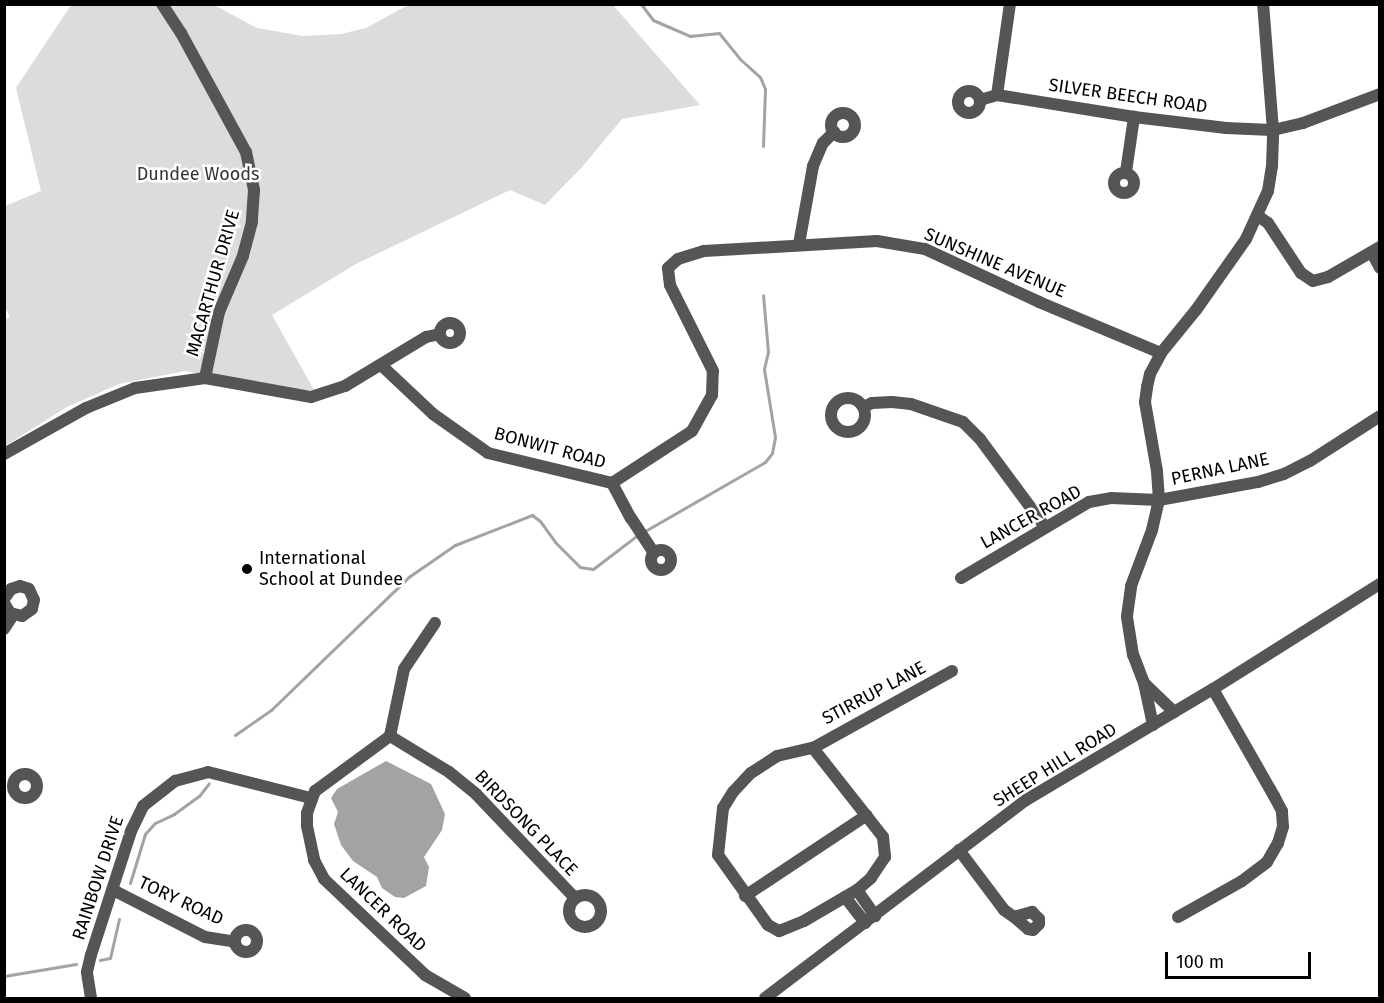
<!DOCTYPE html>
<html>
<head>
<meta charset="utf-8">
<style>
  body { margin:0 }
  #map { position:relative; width:1384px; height:1003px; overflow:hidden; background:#fff; font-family:"Fira Sans",sans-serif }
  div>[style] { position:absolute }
  .green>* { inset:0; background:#dcdcdc }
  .water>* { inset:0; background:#a3a3a3 }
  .stream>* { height:3px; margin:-1.5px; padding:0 1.5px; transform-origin:1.5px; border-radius:1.5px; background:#a3a3a3 }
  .minor>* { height:12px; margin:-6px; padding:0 6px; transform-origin:6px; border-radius:6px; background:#555 }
  .minor>.ring { margin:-6px; padding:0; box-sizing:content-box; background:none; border:12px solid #555; border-radius:50% }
  .dots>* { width:16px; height:16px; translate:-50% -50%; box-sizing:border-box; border:3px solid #fff; border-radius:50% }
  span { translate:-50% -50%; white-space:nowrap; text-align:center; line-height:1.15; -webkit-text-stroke:5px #fff; paint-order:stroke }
  .street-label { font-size:18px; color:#000 }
  .park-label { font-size:18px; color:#333 }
  .poi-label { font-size:18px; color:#000 }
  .left { translate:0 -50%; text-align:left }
  .frame { position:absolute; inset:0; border:6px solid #000; pointer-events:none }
  .scale { position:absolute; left:1165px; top:952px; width:146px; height:27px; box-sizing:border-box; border:3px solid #000; border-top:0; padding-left:8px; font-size:18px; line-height:21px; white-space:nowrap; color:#000; -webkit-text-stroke:4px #fff; paint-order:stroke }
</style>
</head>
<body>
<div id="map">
  <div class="green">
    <div style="clip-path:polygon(71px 5px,214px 5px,257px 28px,303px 36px,341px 34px,366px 28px,408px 5px,613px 5px,700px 105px,622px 119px,583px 166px,545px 205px,510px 190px,356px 264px,272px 315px,314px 390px,293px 391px,185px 371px,119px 384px,67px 407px,5px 446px,4px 320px,10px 317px,5px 307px,5px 206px,41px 191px,16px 88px)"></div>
  </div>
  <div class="water">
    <div style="clip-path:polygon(386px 761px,431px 784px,445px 814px,442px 830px,424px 857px,429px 867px,426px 886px,404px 898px,395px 897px,382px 888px,377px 877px,353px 861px,341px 845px,334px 824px,338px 812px,331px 798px,337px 789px)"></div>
  </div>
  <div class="stream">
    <div style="left:641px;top:4px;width:20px;rotate:53deg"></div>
    <div style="left:653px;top:20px;width:40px;rotate:23.4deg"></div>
    <div style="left:690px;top:36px;width:29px;rotate:-6deg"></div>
    <div style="left:719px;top:33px;width:33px;rotate:51deg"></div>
    <div style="left:740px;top:59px;width:27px;rotate:42deg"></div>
    <div style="left:760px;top:77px;width:13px;rotate:67deg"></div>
    <div style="left:765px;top:89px;width:57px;rotate:92deg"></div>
    <div style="left:645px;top:531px;width:138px;rotate:-29.9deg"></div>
    <div style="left:765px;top:462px;width:11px;rotate:-52deg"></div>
    <div style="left:772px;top:453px;width:16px;rotate:-79deg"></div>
    <div style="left:775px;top:437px;width:69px;rotate:-99.2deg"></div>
    <div style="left:764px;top:369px;width:17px;rotate:-77deg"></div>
    <div style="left:768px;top:352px;width:57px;rotate:-95deg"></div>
    <div style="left:235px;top:735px;width:44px;rotate:-34.8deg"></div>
    <div style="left:271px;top:710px;width:193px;rotate:-44deg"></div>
    <div style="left:410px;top:576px;width:55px;rotate:-34.6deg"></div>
    <div style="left:455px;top:545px;width:83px;rotate:-21.3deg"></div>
    <div style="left:532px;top:515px;width:10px;rotate:37deg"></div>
    <div style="left:540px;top:521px;width:26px;rotate:54deg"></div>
    <div style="left:555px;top:542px;width:35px;rotate:45deg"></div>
    <div style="left:580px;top:567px;width:13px;rotate:9deg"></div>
    <div style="left:593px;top:569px;width:58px;rotate:-37.3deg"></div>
    <div style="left:130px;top:883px;width:51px;rotate:-73deg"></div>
    <div style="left:145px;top:834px;width:15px;rotate:-48deg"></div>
    <div style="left:155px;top:823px;width:21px;rotate:-25deg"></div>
    <div style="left:174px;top:814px;width:31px;rotate:-36deg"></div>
    <div style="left:199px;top:796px;width:16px;rotate:-52deg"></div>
    <div style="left:100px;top:960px;width:10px;rotate:-11deg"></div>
    <div style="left:110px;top:958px;width:40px;rotate:-77deg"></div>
    <div style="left:4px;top:976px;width:73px;rotate:-9.5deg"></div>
  </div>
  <div class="minor">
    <div style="left:162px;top:4px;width:35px;rotate:57deg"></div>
    <div style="left:181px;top:33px;width:136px;rotate:61.4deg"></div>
    <div style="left:246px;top:152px;width:39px;rotate:78deg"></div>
    <div style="left:254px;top:190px;width:32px;rotate:94deg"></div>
    <div style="left:252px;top:222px;width:35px;rotate:105deg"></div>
    <div style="left:243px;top:256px;width:61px;rotate:113.2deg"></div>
    <div style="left:219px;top:312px;width:67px;rotate:102deg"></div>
    <div class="ring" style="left:958px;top:91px;width:10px;height:10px"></div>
    <div style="left:997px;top:95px;width:92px;rotate:-81.9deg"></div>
    <div style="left:980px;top:100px;width:18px;rotate:-16deg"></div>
    <div style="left:997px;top:95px;width:139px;rotate:9.1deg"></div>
    <div style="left:1134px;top:117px;width:93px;rotate:6.8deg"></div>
    <div style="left:1226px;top:128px;width:47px;rotate:2.4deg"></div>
    <div style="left:1273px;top:130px;width:31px;rotate:-13deg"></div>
    <div style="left:1303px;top:123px;width:82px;rotate:-20.6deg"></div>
    <div class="ring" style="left:831px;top:113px;width:12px;height:12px"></div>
    <div style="left:1126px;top:172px;width:56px;rotate:-81.7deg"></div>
    <div class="ring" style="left:1114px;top:173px;width:8px;height:8px"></div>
    <div style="left:1258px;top:216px;width:12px;rotate:35deg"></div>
    <div style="left:1268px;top:223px;width:60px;rotate:56.6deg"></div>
    <div style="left:1301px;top:273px;width:14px;rotate:34deg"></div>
    <div style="left:1313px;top:281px;width:16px;rotate:-15deg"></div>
    <div style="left:1328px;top:277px;width:60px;rotate:-30deg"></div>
    <div style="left:799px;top:244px;width:79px;rotate:-79.8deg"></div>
    <div style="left:813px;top:166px;width:25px;rotate:-67deg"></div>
    <div style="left:823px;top:143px;width:16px;rotate:-45deg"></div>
    <div style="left:1372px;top:253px;width:17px;rotate:62deg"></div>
    <div class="ring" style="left:440px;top:323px;width:8px;height:8px"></div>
    <div style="left:381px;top:365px;width:71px;rotate:43.3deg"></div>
    <div style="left:433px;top:414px;width:67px;rotate:35.3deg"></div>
    <div style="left:488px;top:453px;width:128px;rotate:13.6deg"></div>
    <div style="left:612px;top:483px;width:95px;rotate:-33deg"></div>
    <div style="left:692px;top:431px;width:41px;rotate:-60.9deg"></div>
    <div style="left:712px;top:395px;width:24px;rotate:-88deg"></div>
    <div style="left:713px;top:371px;width:96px;rotate:-116.6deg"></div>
    <div style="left:670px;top:285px;width:17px;rotate:-97deg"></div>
    <div style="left:668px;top:268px;width:13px;rotate:-42deg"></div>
    <div style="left:678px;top:259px;width:27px;rotate:-17deg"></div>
    <div style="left:704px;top:251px;width:173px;rotate:-3.3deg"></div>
    <div style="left:877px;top:241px;width:49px;rotate:9.5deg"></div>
    <div style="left:925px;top:249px;width:126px;rotate:24.9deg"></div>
    <div style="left:1039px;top:302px;width:132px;rotate:22.7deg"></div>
    <div class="ring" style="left:831px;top:398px;width:22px;height:22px"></div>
    <div style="left:864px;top:407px;width:9px;rotate:-27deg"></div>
    <div style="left:872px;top:403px;width:20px;rotate:-3deg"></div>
    <div style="left:892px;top:402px;width:19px;rotate:6deg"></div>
    <div style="left:911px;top:404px;width:55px;rotate:19.1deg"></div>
    <div style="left:963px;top:422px;width:24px;rotate:45deg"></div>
    <div style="left:980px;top:439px;width:109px;rotate:53.5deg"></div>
    <div style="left:4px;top:454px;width:94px;rotate:-29.3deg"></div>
    <div style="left:86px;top:408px;width:53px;rotate:-22.2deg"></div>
    <div style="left:135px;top:388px;width:71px;rotate:-8.1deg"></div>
    <div style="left:205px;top:378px;width:108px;rotate:10.2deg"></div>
    <div style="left:311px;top:397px;width:36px;rotate:-18deg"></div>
    <div style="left:345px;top:386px;width:95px;rotate:-31.2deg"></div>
    <div style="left:426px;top:337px;width:14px;rotate:-12deg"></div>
    <div style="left:612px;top:483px;width:40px;rotate:62deg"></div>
    <div style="left:631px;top:518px;width:42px;rotate:56.7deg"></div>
    <div class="ring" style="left:651px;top:550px;width:8px;height:8px"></div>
    <div style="left:961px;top:578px;width:149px;rotate:-30.7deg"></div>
    <div style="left:1089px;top:502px;width:22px;rotate:-10deg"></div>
    <div style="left:1111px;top:498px;width:48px;rotate:2.4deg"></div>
    <div style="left:1159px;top:500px;width:101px;rotate:-10.3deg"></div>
    <div style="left:1258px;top:482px;width:27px;rotate:-17deg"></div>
    <div style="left:1284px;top:474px;width:29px;rotate:-27deg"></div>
    <div style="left:1310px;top:461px;width:83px;rotate:-32.7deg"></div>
    <div style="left:4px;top:599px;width:12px;rotate:-55deg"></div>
    <div style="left:11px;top:589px;width:9px;rotate:-18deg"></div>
    <div style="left:20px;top:586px;width:9px;rotate:18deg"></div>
    <div style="left:29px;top:589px;width:12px;rotate:66deg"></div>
    <div style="left:34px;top:600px;width:9px;rotate:103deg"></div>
    <div style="left:32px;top:609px;width:12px;rotate:145deg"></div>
    <div style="left:22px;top:616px;width:12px;rotate:-166deg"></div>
    <div style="left:10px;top:613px;width:12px;rotate:-121deg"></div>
    <div style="left:435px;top:623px;width:55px;rotate:124deg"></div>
    <div style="left:404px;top:669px;width:68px;rotate:101.8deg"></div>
    <div style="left:390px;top:736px;width:93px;rotate:143.7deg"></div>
    <div style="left:315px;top:791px;width:23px;rotate:110deg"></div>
    <div style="left:307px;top:813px;width:13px;rotate:90deg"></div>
    <div style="left:307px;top:826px;width:35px;rotate:78deg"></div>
    <div style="left:314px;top:860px;width:21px;rotate:62deg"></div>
    <div style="left:324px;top:879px;width:139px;rotate:43.5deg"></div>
    <div style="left:425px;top:975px;width:46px;rotate:29.9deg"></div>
    <div style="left:4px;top:629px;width:17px;rotate:-57deg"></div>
    <div style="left:1144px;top:683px;width:42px;rotate:44deg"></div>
    <div style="left:1153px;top:725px;width:43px;rotate:-102.1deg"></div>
    <div style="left:1144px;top:683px;width:30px;rotate:-111deg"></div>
    <div style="left:1133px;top:655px;width:39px;rotate:-99deg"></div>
    <div style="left:1127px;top:616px;width:30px;rotate:-82deg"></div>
    <div style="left:1131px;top:586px;width:60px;rotate:-69.4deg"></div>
    <div style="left:1152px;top:530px;width:31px;rotate:-77deg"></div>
    <div style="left:1159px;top:500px;width:29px;rotate:-94deg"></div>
    <div style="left:1157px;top:471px;width:70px;rotate:-99.9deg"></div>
    <div style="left:1145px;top:402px;width:15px;rotate:-82deg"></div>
    <div style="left:1147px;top:387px;width:13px;rotate:-77deg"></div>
    <div style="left:1150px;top:374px;width:24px;rotate:-62deg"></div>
    <div style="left:1161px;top:353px;width:55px;rotate:-50.9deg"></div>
    <div style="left:1196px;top:310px;width:87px;rotate:-54.8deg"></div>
    <div style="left:1246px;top:239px;width:53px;rotate:-65.4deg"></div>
    <div style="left:1268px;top:191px;width:25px;rotate:-81deg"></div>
    <div style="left:1272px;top:166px;width:36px;rotate:-88deg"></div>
    <div style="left:1273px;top:130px;width:126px;rotate:-94.5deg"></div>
    <div style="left:390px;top:736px;width:69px;rotate:31.4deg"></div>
    <div style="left:449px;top:772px;width:35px;rotate:39deg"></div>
    <div style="left:476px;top:794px;width:144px;rotate:46.4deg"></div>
    <div style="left:813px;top:748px;width:113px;rotate:51.8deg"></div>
    <div style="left:883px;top:837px;width:20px;rotate:84deg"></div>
    <div style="left:885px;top:857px;width:25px;rotate:124deg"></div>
    <div style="left:871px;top:878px;width:18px;rotate:139deg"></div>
    <div style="left:857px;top:890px;width:61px;rotate:149.7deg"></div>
    <div style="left:804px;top:921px;width:27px;rotate:158deg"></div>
    <div style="left:779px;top:931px;width:13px;rotate:-151deg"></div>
    <div style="left:768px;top:925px;width:86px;rotate:-125.5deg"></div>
    <div style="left:718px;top:855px;width:47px;rotate:-83.9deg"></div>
    <div style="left:723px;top:808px;width:19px;rotate:-58deg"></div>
    <div style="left:733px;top:792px;width:26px;rotate:-47deg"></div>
    <div style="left:751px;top:773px;width:31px;rotate:-33deg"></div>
    <div style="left:777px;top:756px;width:37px;rotate:-13deg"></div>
    <div style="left:813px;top:748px;width:159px;rotate:-29deg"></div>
    <div class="ring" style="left:13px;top:774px;width:12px;height:12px"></div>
    <div style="left:959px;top:850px;width:75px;rotate:53.1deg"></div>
    <div style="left:1004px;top:910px;width:12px;rotate:35deg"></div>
    <div style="left:1014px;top:917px;width:19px;rotate:-16deg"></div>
    <div style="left:1032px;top:912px;width:10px;rotate:45deg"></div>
    <div style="left:1039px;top:919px;width:5px;rotate:90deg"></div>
    <div style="left:1039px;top:924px;width:8px;rotate:135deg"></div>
    <div style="left:1033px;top:930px;width:5px;rotate:-169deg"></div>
    <div style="left:1028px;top:929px;width:18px;rotate:-139deg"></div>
    <div style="left:113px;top:890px;width:103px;rotate:27.1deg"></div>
    <div style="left:205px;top:937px;width:30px;rotate:9deg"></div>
    <div style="left:857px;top:890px;width:32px;rotate:55deg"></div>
    <div class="ring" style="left:569px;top:895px;width:20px;height:20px"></div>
    <div style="left:745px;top:896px;width:146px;rotate:-33.6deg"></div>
    <div style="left:845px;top:897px;width:33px;rotate:52deg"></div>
    <div style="left:1178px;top:917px;width:73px;rotate:-29.4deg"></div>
    <div style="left:1242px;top:881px;width:31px;rotate:-37deg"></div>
    <div style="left:1267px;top:862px;width:22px;rotate:-60deg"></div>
    <div style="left:1278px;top:843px;width:17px;rotate:-73deg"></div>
    <div style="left:1283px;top:827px;width:16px;rotate:-94deg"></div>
    <div style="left:1282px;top:811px;width:17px;rotate:-118deg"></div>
    <div style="left:1274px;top:796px;width:123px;rotate:-119.7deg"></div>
    <div class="ring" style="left:235px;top:930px;width:10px;height:10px"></div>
    <div style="left:91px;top:998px;width:26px;rotate:-99deg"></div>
    <div style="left:87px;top:972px;width:17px;rotate:-77deg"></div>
    <div style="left:91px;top:955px;width:130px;rotate:-72.1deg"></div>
    <div style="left:131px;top:831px;width:28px;rotate:-64deg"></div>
    <div style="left:143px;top:806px;width:41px;rotate:-38deg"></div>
    <div style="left:175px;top:781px;width:34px;rotate:-15deg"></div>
    <div style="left:208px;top:772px;width:106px;rotate:14.2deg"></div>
    <div style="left:765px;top:998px;width:328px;rotate:-37.2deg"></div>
    <div style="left:1026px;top:800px;width:217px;rotate:-30.7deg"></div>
    <div style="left:1213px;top:689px;width:197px;rotate:-32.2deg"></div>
  </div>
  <div class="dots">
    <div style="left:247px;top:569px;background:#000"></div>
  </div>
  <div class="street-label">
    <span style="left:1128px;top:96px;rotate:8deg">SILVER BEECH ROAD</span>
    <span style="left:995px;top:263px;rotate:23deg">SUNSHINE AVENUE</span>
    <span style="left:213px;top:283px;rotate:-74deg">MACARTHUR DRIVE</span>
    <span style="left:550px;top:448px;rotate:15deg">BONWIT ROAD</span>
    <span style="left:1220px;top:469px;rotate:-12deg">PERNA LANE</span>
    <span style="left:1031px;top:517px;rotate:-29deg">LANCER ROAD</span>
    <span style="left:874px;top:693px;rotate:-28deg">STIRRUP LANE</span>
    <span style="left:1055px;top:765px;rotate:-32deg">SHEEP HILL ROAD</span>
    <span style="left:526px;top:823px;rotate:46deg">BIRDSONG PLACE</span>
    <span style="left:98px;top:878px;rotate:-72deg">RAINBOW DRIVE</span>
    <span style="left:181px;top:901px;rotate:25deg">TORY ROAD</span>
    <span style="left:383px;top:910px;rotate:44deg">LANCER ROAD</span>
  </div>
  <div class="park-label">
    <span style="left:198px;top:174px">Dundee Woods</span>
  </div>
  <div class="poi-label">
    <span class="left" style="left:259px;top:569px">International<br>School at Dundee</span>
  </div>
  <div class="frame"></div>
  <div class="scale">100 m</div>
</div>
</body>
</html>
